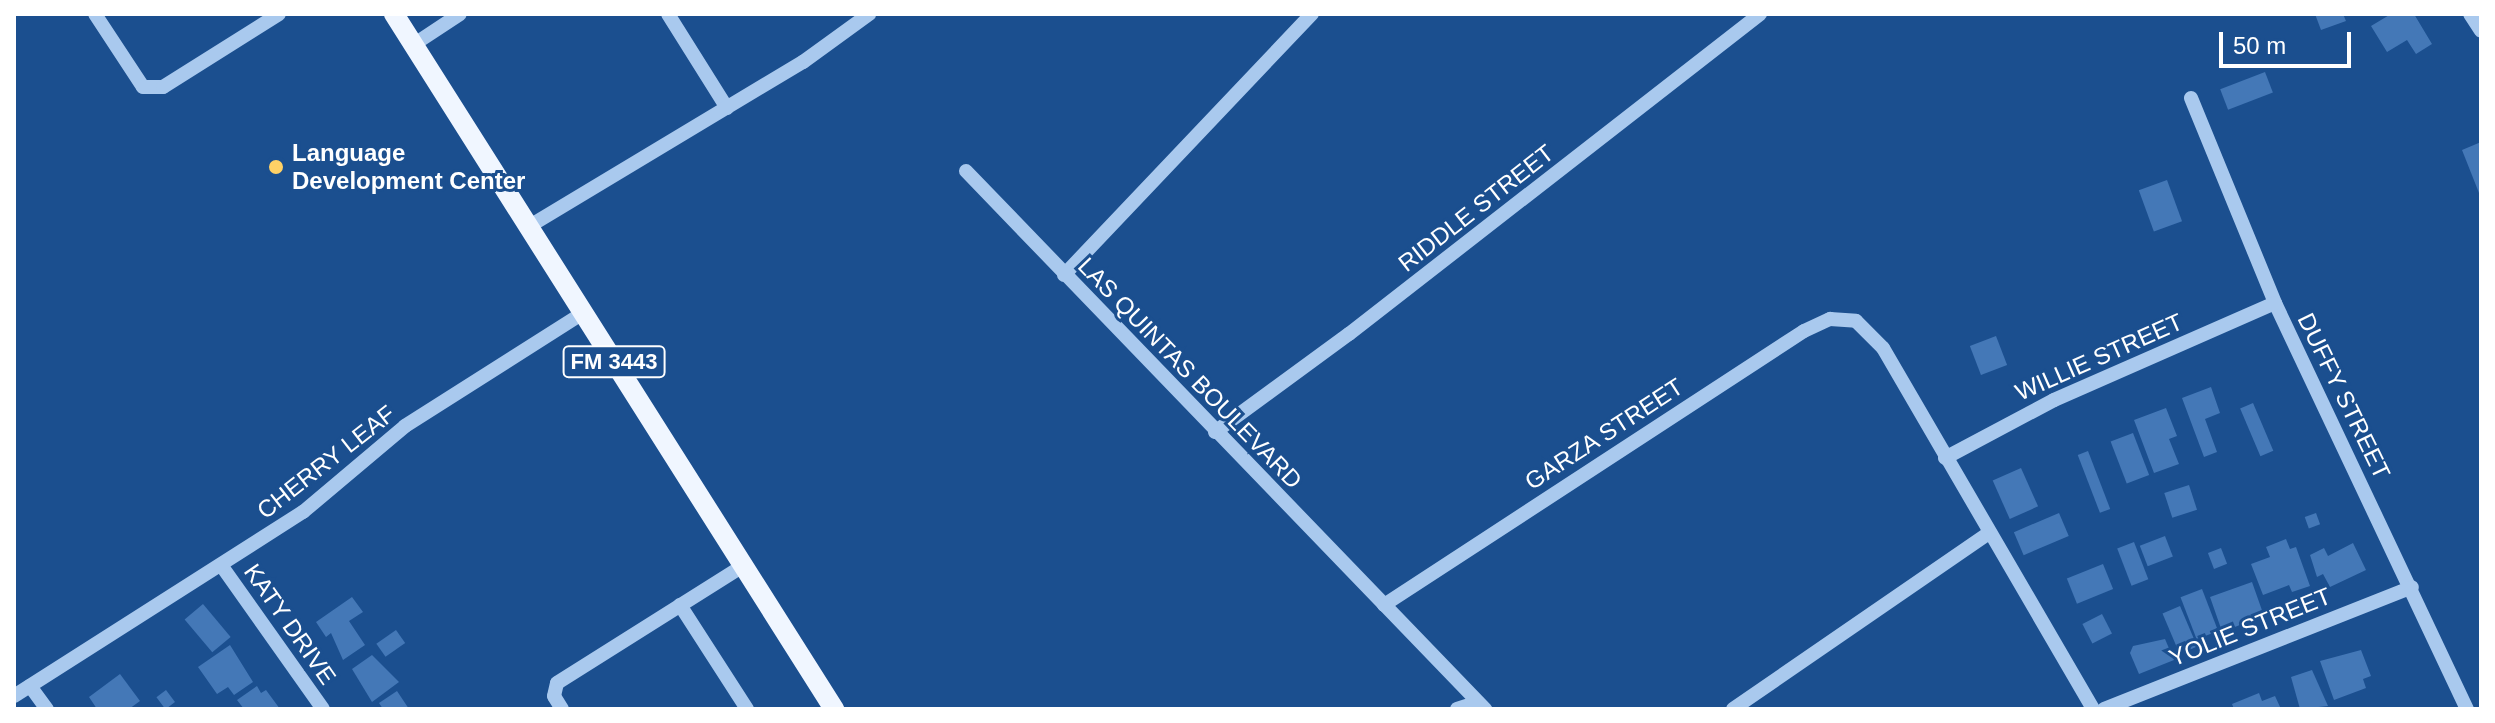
<!DOCTYPE html>
<html>
<head>
<meta charset="utf-8">
<style>
  body { margin:0 }
  #map { position:relative; width:2495px; height:723px; overflow:hidden; background:#1b4f8f; font-family:Helvetica,sans-serif }
  div>[style] { position:absolute }
  .building>* { inset:0; background:#4478b7; transform-origin:0 0 }
  .minor>* { height:14px; margin:-7px; padding:0 7px; transform-origin:7px; border-radius:7px; background:#a9c9ee }
  .major>* { height:20px; margin:-10px; padding:0 10px; transform-origin:10px; border-radius:10px; background:#f0f6ff }
  .dots>* { width:22px; height:22px; translate:-50% -50%; box-sizing:border-box; border:4px solid #1b4f8f; border-radius:50% }
  span { translate:-50% -50%; white-space:nowrap; text-align:center; line-height:1.15; -webkit-text-stroke:6px #1b4f8f; paint-order:stroke }
  .shield-label span { padding:2px 6px; background:#1b4f8f; border:2px solid; border-radius:6px; -webkit-text-stroke-width:0 }
  .shield-label { font-size:22px; color:#fff; font-weight:700 }
  .poi-label { font-size:24px; color:#fff; font-weight:700 }
  .left { translate:0 -50%; text-align:left }
  .street-label { font-size:24px; color:#fff }
  .frame { position:absolute; inset:0; border:16px solid #fff; pointer-events:none }
  .scale { position:absolute; left:2219px; top:32px; width:132px; height:36px; box-sizing:border-box; border:4px solid #fff; border-top:0; padding-left:10px; font-size:24px; line-height:28px; white-space:nowrap; color:#fff; -webkit-text-stroke:6px #1b4f8f; paint-order:stroke }
</style>
</head>
<body>
<div id="map">
  <div class="building">
    <div style="clip-path:polygon(2315px 14px,2343px 14px,2346px 21px,2321px 30px)"></div>
    <div style="clip-path:polygon(2391px 14px,2414px 14px,2432px 44px,2416px 54px,2407px 40px,2387px 52px,2371px 26px)"></div>
    <div style="left:2265px;top:72px;width:22px;height:48px;rotate:69deg"></div>
    <div style="clip-path:polygon(2481px 142px,2481px 198px,2462px 150px)"></div>
    <div style="left:2167px;top:180px;width:44px;height:30px;rotate:70deg"></div>
    <div style="left:1996px;top:336px;width:31px;height:28px;rotate:69deg"></div>
    <div style="clip-path:polygon(2211px 387px,2220px 413px,2205px 419px,2217px 452px,2204px 457px,2182px 398px)"></div>
    <div style="left:2253px;top:403px;width:52px;height:14px;rotate:67deg"></div>
    <div style="clip-path:polygon(2166px 408px,2177px 436px,2169px 439px,2179px 464px,2154px 473px,2134px 420px)"></div>
    <div style="left:2133px;top:433px;width:45px;height:24px;rotate:69deg"></div>
    <div style="left:2088px;top:451px;width:62px;height:11px;rotate:69deg"></div>
    <div style="left:2021px;top:468px;width:42px;height:31px;rotate:66deg"></div>
    <div style="left:2189px;top:485px;width:26px;height:26px;rotate:72deg"></div>
    <div style="left:2059px;top:513px;width:25px;height:49px;rotate:67deg"></div>
    <div style="left:2316px;top:513px;width:12px;height:12px;rotate:70deg"></div>
    <div style="left:2165px;top:536px;width:22px;height:27px;rotate:69deg"></div>
    <div style="clip-path:polygon(2286px 539px,2290px 549px,2296px 547px,2310px 586px,2292px 592px,2289px 585px,2263px 595px,2251px 564px,2270px 557px,2266px 547px)"></div>
    <div style="left:2134px;top:542px;width:40px;height:18px;rotate:69deg"></div>
    <div style="clip-path:polygon(2353px 543px,2366px 570px,2330px 587px,2323px 574px,2317px 577px,2310px 555px,2324px 548px,2328px 556px)"></div>
    <div style="left:2221px;top:548px;width:17px;height:14px;rotate:69deg"></div>
    <div style="left:2103px;top:564px;width:27px;height:39px;rotate:68deg"></div>
    <div style="clip-path:polygon(2252px 582px,2264px 616px,2232px 628px,2236px 637px,2225px 640px,2210px 597px)"></div>
    <div style="left:2202px;top:589px;width:45px;height:23px;rotate:69deg"></div>
    <div style="clip-path:polygon(352px 597px,363px 612px,349px 621px,365px 645px,343px 660px,331px 633px,326px 637px,316px 622px)"></div>
    <div style="left:203px;top:604px;width:43px;height:24px;rotate:50deg"></div>
    <div style="left:2180px;top:606px;width:44px;height:19px;rotate:67deg"></div>
    <div style="left:2102px;top:614px;width:22px;height:22px;rotate:63deg"></div>
    <div style="left:396px;top:630px;width:16px;height:24px;rotate:55deg"></div>
    <div style="clip-path:polygon(2165px 639px,2174px 660px,2139px 674px,2130px 653px,2133px 646px)"></div>
    <div style="clip-path:polygon(230px 645px,253px 682px,234px 695px,228px 687px,217px 694px,198px 667px)"></div>
    <div style="clip-path:polygon(2361px 650px,2371px 676px,2363px 679px,2366px 688px,2334px 700px,2320px 661px)"></div>
    <div style="clip-path:polygon(372px 655px,399px 682px,372px 702px,352px 669px)"></div>
    <div style="clip-path:polygon(2312px 670px,2328px 706px,2300px 709px,2291px 677px)"></div>
    <div style="clip-path:polygon(120px 674px,140px 701px,129px 709px,97px 709px,89px 697px)"></div>
    <div style="clip-path:polygon(257px 686px,261px 693px,266px 690px,280px 709px,244px 709px,237px 700px)"></div>
    <div style="left:166px;top:690px;width:15px;height:12px;rotate:53deg"></div>
    <div style="clip-path:polygon(397px 691px,409px 709px,383px 709px,379px 703px)"></div>
    <div style="clip-path:polygon(2259px 693px,2262px 701px,2275px 696px,2281px 709px,2234px 709px,2232px 704px)"></div>
  </div>
  <div class="minor">
    <div style="left:95px;top:14px;width:87px;rotate:56.7deg"></div>
    <div style="left:143px;top:87px;width:20px"></div>
    <div style="left:163px;top:87px;width:137px;rotate:-32.2deg"></div>
    <div style="left:668px;top:14px;width:111px;rotate:57.9deg"></div>
    <div style="left:2470px;top:14px;width:20px;rotate:57deg"></div>
    <div style="left:413px;top:45px;width:56px;rotate:-33.4deg"></div>
    <div style="left:2191px;top:98px;width:222px;rotate:67.7deg"></div>
    <div style="left:2275px;top:303px;width:449px;rotate:64.7deg"></div>
    <div style="left:966px;top:171px;width:748px;rotate:46.03deg"></div>
    <div style="left:528px;top:227px;width:321px;rotate:-31deg"></div>
    <div style="left:803px;top:62px;width:82px;rotate:-36deg"></div>
    <div style="left:1064px;top:275px;width:360px;rotate:-46.5deg"></div>
    <div style="left:1215px;top:432px;width:166px;rotate:-36.2deg"></div>
    <div style="left:1349px;top:334px;width:521px;rotate:-37.9deg"></div>
    <div style="left:1945px;top:458px;width:123px;rotate:-28deg"></div>
    <div style="left:2054px;top:400px;width:241px;rotate:-23.7deg"></div>
    <div style="left:221px;top:565px;width:176px;rotate:54.7deg"></div>
    <div style="left:680px;top:605px;width:124px;rotate:57.2deg"></div>
    <div style="left:1384px;top:605px;width:501px;rotate:-33.12deg"></div>
    <div style="left:1804px;top:331px;width:29px;rotate:-25deg"></div>
    <div style="left:1830px;top:319px;width:26px;rotate:4deg"></div>
    <div style="left:1856px;top:321px;width:38px;rotate:45deg"></div>
    <div style="left:1883px;top:348px;width:418px;rotate:59.8deg"></div>
    <div style="left:30px;top:686px;width:29px;rotate:54deg"></div>
    <div style="left:14px;top:696px;width:343px;rotate:-32.5deg"></div>
    <div style="left:303px;top:512px;width:133px;rotate:-40.1deg"></div>
    <div style="left:405px;top:426px;width:211px;rotate:-32.4deg"></div>
    <div style="left:562px;top:709px;width:15px;rotate:-122deg"></div>
    <div style="left:554px;top:696px;width:13px;rotate:-77deg"></div>
    <div style="left:557px;top:683px;width:220px;rotate:-32.2deg"></div>
    <div style="left:1457px;top:709px;width:22px;rotate:-18deg"></div>
    <div style="left:1733px;top:709px;width:311px;rotate:-34.5deg"></div>
    <div style="left:2104px;top:709px;width:331px;rotate:-21.6deg"></div>
  </div>
  <div class="major">
    <div style="left:394px;top:14px;width:823px;rotate:57.66deg"></div>
  </div>
  <div class="dots">
    <div style="left:276px;top:167px;background:#ffd166"></div>
  </div>
  <div class="shield-label">
    <span style="left:614px;top:362px">FM 3443</span>
  </div>
  <div class="poi-label">
    <span class="left" style="left:292px;top:167px">Language<br>Development Center</span>
  </div>
  <div class="street-label">
    <span style="left:1476px;top:208px;rotate:-38deg">RIDDLE STREET</span>
    <span style="left:2099px;top:357px;rotate:-24deg">WILLIE STREET</span>
    <span style="left:1190px;top:373px;rotate:46deg">LAS QUINTAS BOULEVARD</span>
    <span style="left:2344px;top:396px;rotate:64deg">DUFFY STREET</span>
    <span style="left:1604px;top:434px;rotate:-33deg">GARZA STREET</span>
    <span style="left:326px;top:462px;rotate:-38deg">CHERRY LEAF</span>
    <span style="left:290px;top:624px;rotate:55deg">KATY DRIVE</span>
    <span style="left:2250px;top:627px;rotate:-22deg">YOLIE STREET</span>
  </div>
  <div class="frame"></div>
  <div class="scale">50 m</div>
</div>
</body>
</html>
